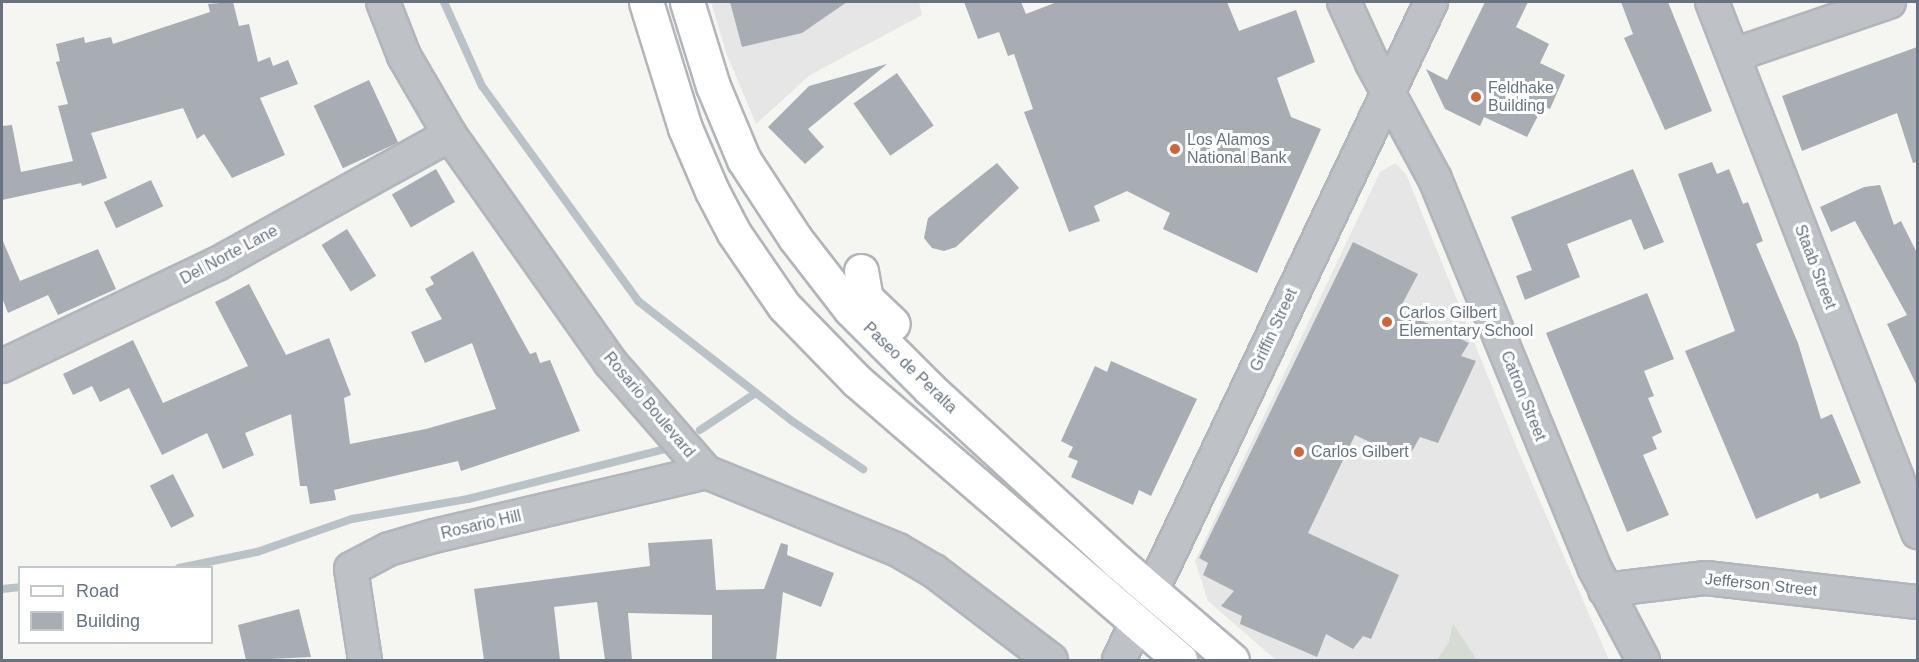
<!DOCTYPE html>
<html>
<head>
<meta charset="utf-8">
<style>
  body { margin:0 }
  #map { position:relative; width:1919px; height:662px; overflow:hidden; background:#f5f5f2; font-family:Helvetica,sans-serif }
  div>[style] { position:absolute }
  .built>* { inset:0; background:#e5e6e5 }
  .green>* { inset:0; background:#d6dbd3 }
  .stream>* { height:8px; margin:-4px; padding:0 4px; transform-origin:4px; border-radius:4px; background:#b9c2c6 }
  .building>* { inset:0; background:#a7adb3; transform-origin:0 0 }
  .roads { filter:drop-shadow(2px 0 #b2b5b9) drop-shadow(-2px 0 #b2b5b9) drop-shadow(0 2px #b2b5b9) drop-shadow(0 -2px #b2b5b9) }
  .minor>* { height:32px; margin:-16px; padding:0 16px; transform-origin:16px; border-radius:16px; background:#bec1c5 }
  .major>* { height:33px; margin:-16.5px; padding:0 16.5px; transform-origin:16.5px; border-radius:16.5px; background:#fff }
  .dots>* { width:16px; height:16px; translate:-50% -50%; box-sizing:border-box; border:3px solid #fff; border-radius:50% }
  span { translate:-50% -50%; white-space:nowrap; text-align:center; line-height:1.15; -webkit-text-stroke:6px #fff; paint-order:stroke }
  .poi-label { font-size:16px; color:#677380 }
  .left { translate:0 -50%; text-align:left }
  .street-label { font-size:16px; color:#677380 }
  .frame { position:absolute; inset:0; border:3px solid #677380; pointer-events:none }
  .legend { position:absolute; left:18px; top:566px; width:195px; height:78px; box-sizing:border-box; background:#fff; border:2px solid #c2c7cc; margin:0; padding:8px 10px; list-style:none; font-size:18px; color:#677380 }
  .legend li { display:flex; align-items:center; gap:12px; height:30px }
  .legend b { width:30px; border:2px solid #c2c7cc }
</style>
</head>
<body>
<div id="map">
  <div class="built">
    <div style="clip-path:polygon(711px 2px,919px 2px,922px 15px,810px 75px,756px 124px,727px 55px)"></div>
    <div style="clip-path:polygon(1395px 163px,1406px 174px,1519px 453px,1609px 660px,1276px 660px,1208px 601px,1195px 561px,1380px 172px)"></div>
  </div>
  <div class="green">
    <div style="clip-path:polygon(1453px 624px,1477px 660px,1437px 660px,1449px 642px)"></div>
  </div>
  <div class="stream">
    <div style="left:444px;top:2px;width:92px;rotate:65.7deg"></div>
    <div style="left:482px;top:86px;width:266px;rotate:54deg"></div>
    <div style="left:638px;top:301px;width:195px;rotate:37.9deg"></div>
    <div style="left:792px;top:421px;width:86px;rotate:34.1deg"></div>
    <div style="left:700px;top:430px;width:67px;rotate:-33.5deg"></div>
    <div style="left:179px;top:568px;width:80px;rotate:-11.6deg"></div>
    <div style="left:257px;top:552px;width:101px;rotate:-19.2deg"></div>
    <div style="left:352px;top:519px;width:118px;rotate:-9.8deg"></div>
    <div style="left:468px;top:499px;width:200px;rotate:-14.2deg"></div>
    <div style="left:2px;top:589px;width:18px;rotate:-6deg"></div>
  </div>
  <div class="building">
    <div style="clip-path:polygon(233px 2px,239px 26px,249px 24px,258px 62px,270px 57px,273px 66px,288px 60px,298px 84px,260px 98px,285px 155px,232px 178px,204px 134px,197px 139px,183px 108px,91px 133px,107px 178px,82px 186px,81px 183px,2px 200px,2px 126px,12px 125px,21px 172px,73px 161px,58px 106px,68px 104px,56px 62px,60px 61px,56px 44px,84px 37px,85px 43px,111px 37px,113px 44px,210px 12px,208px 4px)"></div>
    <div style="clip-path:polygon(730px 2px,847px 2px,802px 33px,742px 47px)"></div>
    <div style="clip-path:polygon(964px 2px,1021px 2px,1026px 14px,1057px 2px,1227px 2px,1239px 31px,1296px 10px,1315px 62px,1277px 78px,1291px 117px,1321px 129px,1257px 273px,1163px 229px,1170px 213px,1127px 191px,1094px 206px,1100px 221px,1069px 232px,1024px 112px,1033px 109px,1014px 54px,1008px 56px,999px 32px,978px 39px)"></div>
    <div style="clip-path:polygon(1485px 2px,1528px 2px,1516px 27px,1549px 44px,1540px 63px,1565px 75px,1550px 109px,1543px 106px,1527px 137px,1484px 117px,1480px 126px,1445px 109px,1426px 69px,1447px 80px)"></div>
    <div style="clip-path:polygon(1621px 2px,1668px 2px,1712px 111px,1665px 130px,1624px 38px,1633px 34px)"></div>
    <div style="clip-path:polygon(1917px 47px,1917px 162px,1913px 163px,1897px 113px,1802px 151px,1782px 96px)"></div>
    <div style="clip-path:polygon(887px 64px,808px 129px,824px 147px,805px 164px,768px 127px,809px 86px)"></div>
    <div style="left:897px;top:73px;width:64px;height:53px;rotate:55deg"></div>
    <div style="left:369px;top:80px;width:69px;height:61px;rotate:65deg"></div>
    <div style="clip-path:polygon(1712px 162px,1717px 174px,1729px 169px,1743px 204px,1748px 202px,1763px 241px,1756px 244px,1798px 343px,1821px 419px,1832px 414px,1861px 483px,1820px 499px,1818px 493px,1756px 519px,1685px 351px,1735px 331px,1678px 174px)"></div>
    <div style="clip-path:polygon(997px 163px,1019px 188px,956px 247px,944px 251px,932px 248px,924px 238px,928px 218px)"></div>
    <div style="left:436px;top:169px;width:38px;height:51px;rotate:60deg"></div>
    <div style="clip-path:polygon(1633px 169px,1664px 242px,1644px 250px,1631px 219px,1567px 244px,1580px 277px,1525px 300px,1516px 276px,1532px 270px,1511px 217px)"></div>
    <div style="left:151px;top:180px;width:29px;height:52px;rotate:65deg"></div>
    <div style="clip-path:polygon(1880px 185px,1894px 225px,1901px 221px,1917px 253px,1917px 386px,1887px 324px,1907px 315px,1855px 221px,1831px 232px,1820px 207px,1864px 187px)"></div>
    <div style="left:347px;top:229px;width:55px;height:30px;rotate:58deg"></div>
    <div style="clip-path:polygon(2px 239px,20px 281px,98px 249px,116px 289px,58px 315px,48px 295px,8px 313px,2px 298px)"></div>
    <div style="clip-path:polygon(1353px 242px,1418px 274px,1399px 310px,1469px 343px,1461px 356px,1476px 361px,1438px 443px,1420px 437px,1407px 460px,1355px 435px,1308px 533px,1399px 575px,1371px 639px,1363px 636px,1353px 649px,1326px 634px,1317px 657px,1240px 624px,1242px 616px,1221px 606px,1234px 591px,1203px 575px,1208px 563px,1199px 558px)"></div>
    <div style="clip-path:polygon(473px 251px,530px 354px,536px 352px,540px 363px,550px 360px,580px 431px,461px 471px,458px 461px,334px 490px,336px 500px,310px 504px,307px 486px,300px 486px,291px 414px,245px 433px,254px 455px,223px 469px,207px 433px,162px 455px,129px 388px,100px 402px,92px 386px,73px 395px,63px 374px,133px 340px,163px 403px,248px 366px,215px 302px,249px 284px,286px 355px,329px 338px,351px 395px,344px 398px,350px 444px,426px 429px,496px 409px,472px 343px,425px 363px,411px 332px,442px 319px,425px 289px,434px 284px,430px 277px)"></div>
    <div style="clip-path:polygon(1647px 293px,1674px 359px,1644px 371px,1654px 396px,1648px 398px,1662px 432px,1652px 437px,1657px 449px,1643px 455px,1669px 515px,1627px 532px,1546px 333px)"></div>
    <div style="clip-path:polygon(1111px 361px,1197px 399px,1151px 496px,1139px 490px,1133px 505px,1071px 477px,1078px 461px,1068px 457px,1073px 447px,1061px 441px,1095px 366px,1107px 372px)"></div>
    <div style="left:173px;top:474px;width:47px;height:26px;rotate:63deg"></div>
    <div style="clip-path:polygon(712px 539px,716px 590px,764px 589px,781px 543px,788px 545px,787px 555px,834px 573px,821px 607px,783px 592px,776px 660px,712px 660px,712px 615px,628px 613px,632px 660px,605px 660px,597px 602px,554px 607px,560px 660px,484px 660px,474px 589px,650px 566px,648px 543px)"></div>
    <div style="clip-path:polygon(299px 609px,311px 657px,246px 660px,238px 625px)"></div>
  </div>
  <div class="roads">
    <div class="minor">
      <div style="left:383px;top:2px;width:58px;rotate:68.7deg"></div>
      <div style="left:404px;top:56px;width:91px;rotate:59.8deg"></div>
      <div style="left:450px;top:135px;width:278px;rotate:54.8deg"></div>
      <div style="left:610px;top:362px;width:146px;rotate:48.9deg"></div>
      <div style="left:706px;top:472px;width:207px;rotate:22.1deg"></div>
      <div style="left:898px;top:550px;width:42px;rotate:30.3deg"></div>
      <div style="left:934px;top:571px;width:147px;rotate:37.3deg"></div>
      <div style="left:1344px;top:2px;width:67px;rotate:65.3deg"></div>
      <div style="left:1372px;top:63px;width:132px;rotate:61.5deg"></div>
      <div style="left:1435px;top:179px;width:419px;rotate:67.7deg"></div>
      <div style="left:1594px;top:567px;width:105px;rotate:62.2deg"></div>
      <div style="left:1712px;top:2px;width:569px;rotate:68.76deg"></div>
      <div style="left:1734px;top:55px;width:164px;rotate:-18.9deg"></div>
      <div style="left:2px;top:366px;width:238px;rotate:-25.4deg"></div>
      <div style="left:217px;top:264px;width:266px;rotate:-29deg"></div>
      <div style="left:1605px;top:590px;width:102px;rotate:-6.8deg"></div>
      <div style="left:1706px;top:578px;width:213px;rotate:6.5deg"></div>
      <div style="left:365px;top:660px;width:92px;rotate:-98.7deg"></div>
      <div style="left:351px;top:569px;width:43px;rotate:-27.8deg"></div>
      <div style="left:389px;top:549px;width:47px;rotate:-16.1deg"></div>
      <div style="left:434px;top:536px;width:279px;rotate:-13.2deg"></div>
      <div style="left:1119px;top:660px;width:728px;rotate:-64.63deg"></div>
    </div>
    <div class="major">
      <div style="left:646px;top:2px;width:132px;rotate:72.8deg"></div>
      <div style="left:685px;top:128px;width:69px;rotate:66.8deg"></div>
      <div style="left:712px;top:191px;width:47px;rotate:62.4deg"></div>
      <div style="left:734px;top:233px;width:88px;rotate:55.6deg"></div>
      <div style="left:784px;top:306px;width:105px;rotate:45.8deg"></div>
      <div style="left:857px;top:381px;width:427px;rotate:40.8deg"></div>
      <div style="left:687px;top:2px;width:88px;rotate:72.8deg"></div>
      <div style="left:713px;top:86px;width:80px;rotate:67.3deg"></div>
      <div style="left:744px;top:160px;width:93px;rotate:56.8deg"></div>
      <div style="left:795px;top:238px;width:90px;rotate:52.2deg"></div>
      <div style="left:850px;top:309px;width:113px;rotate:45deg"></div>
      <div style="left:930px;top:389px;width:255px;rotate:42.6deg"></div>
      <div style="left:1118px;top:562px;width:150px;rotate:40.7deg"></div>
      <div style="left:861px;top:271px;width:27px;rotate:80deg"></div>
      <div style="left:866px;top:298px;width:37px;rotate:44deg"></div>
    </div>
  </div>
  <div class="dots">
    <div style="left:1476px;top:97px;background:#d16536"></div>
    <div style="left:1175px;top:149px;background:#d16536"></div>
    <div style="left:1387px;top:322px;background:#d16536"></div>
    <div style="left:1299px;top:452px;background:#d16536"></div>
  </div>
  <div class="poi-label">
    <span class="left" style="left:1488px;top:97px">Feldhake<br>Building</span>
    <span class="left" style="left:1187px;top:149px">Los Alamos<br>National Bank</span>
    <span class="left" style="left:1399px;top:322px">Carlos Gilbert<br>Elementary School</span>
    <span class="left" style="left:1311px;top:452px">Carlos Gilbert</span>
  </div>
  <div class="street-label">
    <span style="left:229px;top:255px;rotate:-28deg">Del Norte Lane</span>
    <span style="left:1815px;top:267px;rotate:69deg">Staab Street</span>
    <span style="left:1274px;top:330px;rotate:-65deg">Griffin Street</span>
    <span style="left:910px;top:368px;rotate:44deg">Paseo de Peralta</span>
    <span style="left:1523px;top:396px;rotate:68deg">Catron Street</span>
    <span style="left:649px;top:405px;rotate:50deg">Rosario Boulevard</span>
    <span style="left:481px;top:525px;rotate:-13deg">Rosario Hill</span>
    <span style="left:1761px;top:585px;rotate:6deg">Jefferson Street</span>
  </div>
  <div class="frame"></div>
  <ul class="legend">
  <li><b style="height:8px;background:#fff"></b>Road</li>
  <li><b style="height:16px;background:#a7adb3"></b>Building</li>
  </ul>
</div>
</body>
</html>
